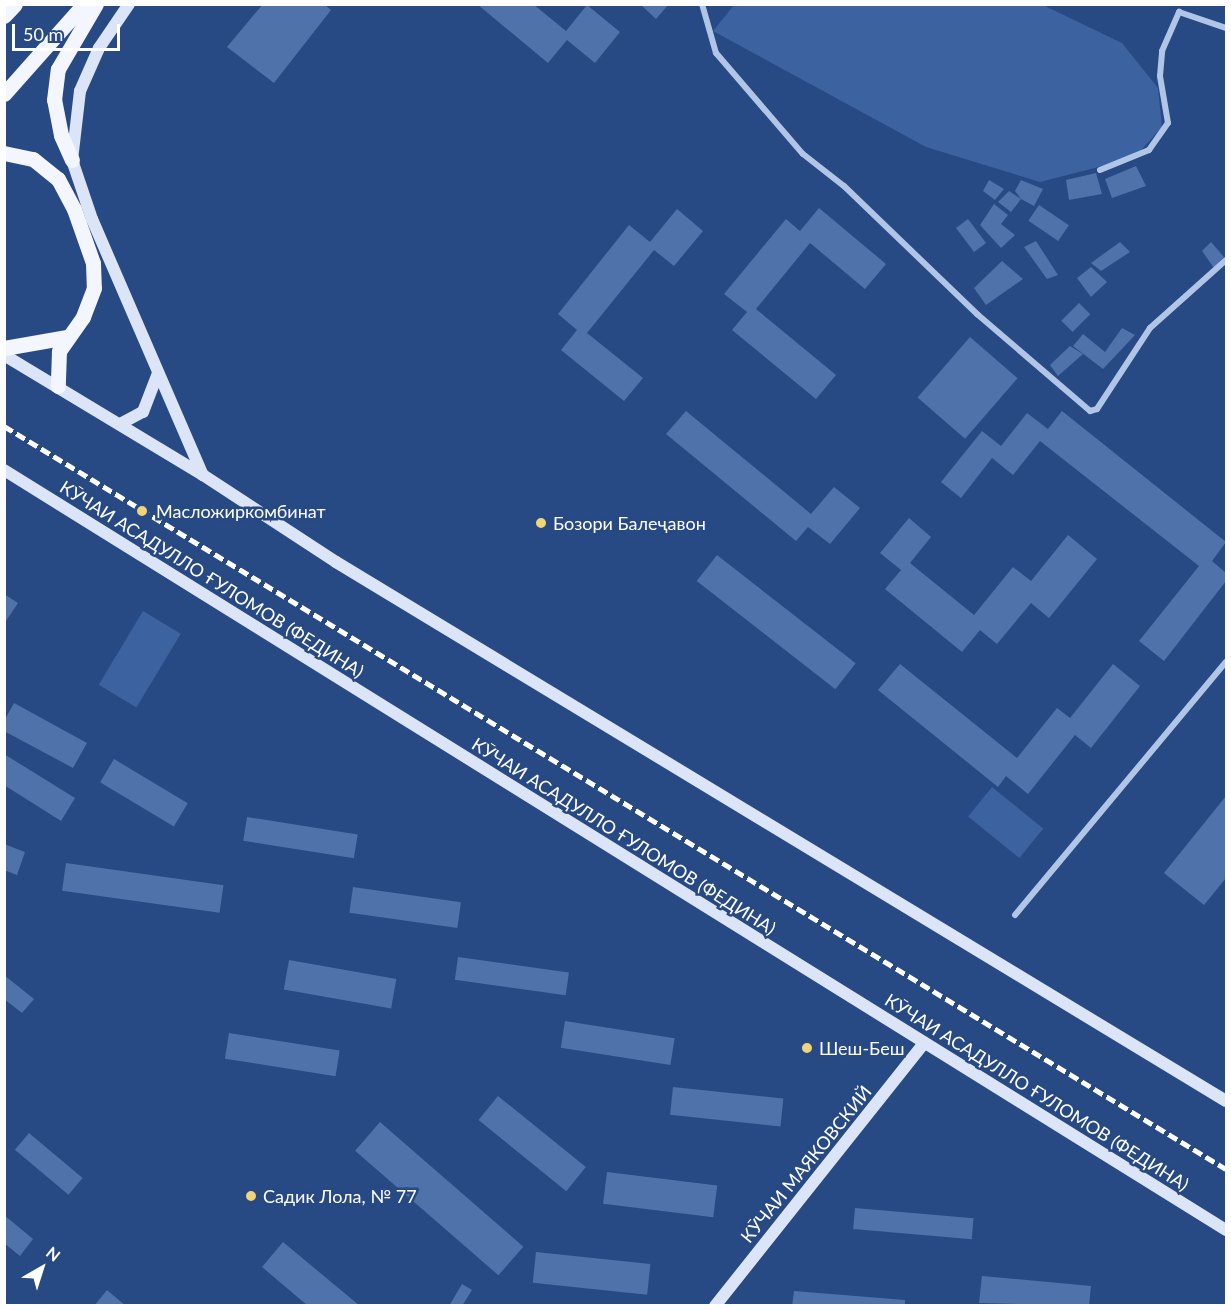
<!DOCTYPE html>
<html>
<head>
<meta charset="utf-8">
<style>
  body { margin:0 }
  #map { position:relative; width:1231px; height:1310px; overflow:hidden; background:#274984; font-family:Lato,sans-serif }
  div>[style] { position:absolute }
  .green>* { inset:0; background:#3c62a0; transform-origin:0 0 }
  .building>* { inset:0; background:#5072ab; transform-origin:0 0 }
  .street>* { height:6px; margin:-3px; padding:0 3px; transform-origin:3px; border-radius:3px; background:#b1c6e7 }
  .secondary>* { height:12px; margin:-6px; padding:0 6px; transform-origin:6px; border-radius:6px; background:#dbe5f7 }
  .primary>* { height:15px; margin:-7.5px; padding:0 7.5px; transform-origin:7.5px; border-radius:7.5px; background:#f3f6fe }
  .rail>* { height:4.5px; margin-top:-2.25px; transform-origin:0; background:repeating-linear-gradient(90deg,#fff 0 10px,transparent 0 14.5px) }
  .dots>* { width:16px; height:16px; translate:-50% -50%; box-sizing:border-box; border:3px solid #274984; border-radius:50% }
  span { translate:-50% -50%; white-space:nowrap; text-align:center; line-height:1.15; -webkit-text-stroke:5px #274984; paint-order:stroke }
  .poi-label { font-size:18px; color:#fff }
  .left { translate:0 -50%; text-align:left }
  .street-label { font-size:18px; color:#fff }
  .frame { position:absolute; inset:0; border:6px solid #fff; pointer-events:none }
  .north { position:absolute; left:12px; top:1238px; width:60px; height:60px; -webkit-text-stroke:4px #274984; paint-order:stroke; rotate:39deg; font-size:16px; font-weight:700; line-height:24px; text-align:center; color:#fff }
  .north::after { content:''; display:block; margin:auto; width:21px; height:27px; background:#fff; clip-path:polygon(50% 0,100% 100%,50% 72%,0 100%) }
  .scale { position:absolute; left:12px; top:24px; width:108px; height:27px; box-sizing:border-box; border:3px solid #fff; border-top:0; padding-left:8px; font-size:18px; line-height:21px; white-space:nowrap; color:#fff; -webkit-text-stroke:4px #274984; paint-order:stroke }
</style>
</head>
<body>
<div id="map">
  <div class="green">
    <div style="clip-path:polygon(734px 5px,1043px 5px,1122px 43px,1158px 88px,1162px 127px,1134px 158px,1040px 182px,926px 147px,713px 31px)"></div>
    <div style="left:143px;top:611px;width:44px;height:86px;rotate:31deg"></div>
    <div style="left:992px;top:787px;width:66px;height:38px;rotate:39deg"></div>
  </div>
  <div class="building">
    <div style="clip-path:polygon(263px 4px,324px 4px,331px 10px,274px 83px,227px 47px)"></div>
    <div style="clip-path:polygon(477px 4px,533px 4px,566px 31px,587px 5px,620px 32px,595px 63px,567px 40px,548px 63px)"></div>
    <div style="clip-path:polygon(640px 4px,669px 4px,656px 19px)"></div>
    <div style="clip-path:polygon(1136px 166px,1146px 186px,1112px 198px,1105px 179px)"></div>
    <div style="clip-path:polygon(1096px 173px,1102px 194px,1069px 200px,1066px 180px)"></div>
    <div style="clip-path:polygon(989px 180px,1004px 189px,995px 200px,983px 191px)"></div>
    <div style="clip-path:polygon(1021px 180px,1043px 189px,1034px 206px,1021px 199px,1015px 191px)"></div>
    <div style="clip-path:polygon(1009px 191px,1021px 199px,1011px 212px,998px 202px)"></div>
    <div style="clip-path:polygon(994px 204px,1008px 215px,1001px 224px,1015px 235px,1001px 248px,980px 225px)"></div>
    <div style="left:1039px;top:205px;width:36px;height:19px;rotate:34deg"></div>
    <div style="clip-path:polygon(819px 208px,886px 264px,865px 289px,810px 243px,756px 309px,836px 375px,816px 399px,732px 330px,747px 312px,724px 294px,786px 219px,800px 231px)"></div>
    <div style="clip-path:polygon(677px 209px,703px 231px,674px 266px,654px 250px,587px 333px,643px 378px,624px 401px,561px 350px,577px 330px,558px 314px,629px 225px,650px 242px)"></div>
    <div style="left:968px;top:219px;width:30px;height:15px;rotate:53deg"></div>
    <div style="clip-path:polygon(1036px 241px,1058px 275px,1047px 279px,1024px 247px)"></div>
    <div style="clip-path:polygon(1120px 242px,1130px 252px,1101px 271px,1091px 263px)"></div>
    <div style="clip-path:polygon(1211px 242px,1224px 257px,1214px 268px,1202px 251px)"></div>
    <div style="clip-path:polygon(1002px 261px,1023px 279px,986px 305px,974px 288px)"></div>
    <div style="clip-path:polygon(1091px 267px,1107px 282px,1091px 297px,1077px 278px)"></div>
    <div style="left:1079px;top:303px;width:16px;height:25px;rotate:45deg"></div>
    <div style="clip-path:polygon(1122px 328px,1135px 335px,1103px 369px,1073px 346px,1083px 334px,1105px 352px)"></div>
    <div style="left:970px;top:337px;width:63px;height:80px;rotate:41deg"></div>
    <div style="clip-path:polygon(1070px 346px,1083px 354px,1058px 376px,1050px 365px)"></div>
    <div style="clip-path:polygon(686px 411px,811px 514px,834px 487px,860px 508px,830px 544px,808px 527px,796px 541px,666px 434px)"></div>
    <div style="clip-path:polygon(1062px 411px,1226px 542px,1212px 561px,1226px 573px,1226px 581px,1164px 661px,1139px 641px,1199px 566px,1040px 441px,1013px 475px,992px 458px,961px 498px,941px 482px,982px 431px,1001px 446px,1027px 413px,1048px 429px)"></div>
    <div style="clip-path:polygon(909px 518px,931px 537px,910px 563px,974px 615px,1013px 567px,1031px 581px,1068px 535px,1097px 559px,1049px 618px,1031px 603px,997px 644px,980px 630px,962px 652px,885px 589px,901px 570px,880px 553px)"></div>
    <div style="left:717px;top:555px;width:176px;height:33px;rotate:38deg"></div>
    <div style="clip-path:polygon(4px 594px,18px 603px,4px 624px)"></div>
    <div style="clip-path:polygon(900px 664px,1017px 758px,1057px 708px,1070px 718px,1113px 664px,1140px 686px,1091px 748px,1075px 735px,1028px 794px,1006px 776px,998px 787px,878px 690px)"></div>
    <div style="clip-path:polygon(14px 703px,87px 743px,73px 768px,4px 731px,4px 721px)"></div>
    <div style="clip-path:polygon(4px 754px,75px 798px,61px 821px,4px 785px)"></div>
    <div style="left:114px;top:759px;width:86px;height:27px;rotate:31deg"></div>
    <div style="clip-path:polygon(1226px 796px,1226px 878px,1204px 905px,1164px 873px)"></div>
    <div style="left:247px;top:817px;width:112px;height:24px;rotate:9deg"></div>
    <div style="clip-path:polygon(4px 844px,25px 852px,17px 875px,4px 870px)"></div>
    <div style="left:66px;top:863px;width:159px;height:28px;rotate:8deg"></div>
    <div style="left:353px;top:887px;width:109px;height:26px;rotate:8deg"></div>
    <div style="left:458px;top:957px;width:112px;height:23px;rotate:8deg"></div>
    <div style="left:289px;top:960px;width:109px;height:30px;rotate:10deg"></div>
    <div style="clip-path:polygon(4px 975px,34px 999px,22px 1013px,4px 999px)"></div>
    <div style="left:565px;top:1021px;width:111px;height:27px;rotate:9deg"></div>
    <div style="left:229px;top:1033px;width:112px;height:26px;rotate:9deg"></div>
    <div style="left:673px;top:1087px;width:111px;height:28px;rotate:6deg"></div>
    <div style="left:498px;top:1096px;width:113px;height:31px;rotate:39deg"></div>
    <div style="left:380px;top:1122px;width:190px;height:38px;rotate:41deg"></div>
    <div style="left:29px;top:1133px;width:70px;height:22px;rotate:40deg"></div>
    <div style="left:607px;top:1172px;width:111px;height:32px;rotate:7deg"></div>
    <div style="left:855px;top:1208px;width:119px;height:21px;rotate:5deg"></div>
    <div style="clip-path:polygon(4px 1215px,33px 1239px,20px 1256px,4px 1243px)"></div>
    <div style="clip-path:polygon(283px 1242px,360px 1306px,308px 1306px,262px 1267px)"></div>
    <div style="left:536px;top:1252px;width:115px;height:31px;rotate:6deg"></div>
    <div style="clip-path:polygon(982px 1276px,1091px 1286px,1089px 1306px,979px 1303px)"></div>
    <div style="clip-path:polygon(462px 1284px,472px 1290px,462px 1306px,449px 1306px)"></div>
    <div style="clip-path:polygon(107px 1290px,126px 1306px,94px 1306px)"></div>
    <div style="clip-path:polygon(794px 1291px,905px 1300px,905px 1306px,792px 1306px)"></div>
  </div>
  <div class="street">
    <div style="left:702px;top:4px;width:51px;rotate:74.1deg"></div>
    <div style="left:716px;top:53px;width:133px;rotate:49.3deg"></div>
    <div style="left:803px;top:154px;width:52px;rotate:38deg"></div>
    <div style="left:844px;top:186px;width:185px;rotate:43.9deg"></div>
    <div style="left:977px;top:314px;width:149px;rotate:40.6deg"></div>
    <div style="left:1090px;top:411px;width:7px;rotate:-16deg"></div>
    <div style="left:1097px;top:409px;width:97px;rotate:-56.8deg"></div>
    <div style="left:1150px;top:328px;width:102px;rotate:-41.8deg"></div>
    <div style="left:1100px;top:170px;width:53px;rotate:-22.2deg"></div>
    <div style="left:1149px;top:150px;width:33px;rotate:-55deg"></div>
    <div style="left:1168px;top:123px;width:48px;rotate:-99.7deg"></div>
    <div style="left:1160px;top:76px;width:25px;rotate:-85deg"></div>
    <div style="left:1162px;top:51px;width:43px;rotate:-66.4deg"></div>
    <div style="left:1179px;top:12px;width:50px;rotate:18.8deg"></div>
    <div style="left:1015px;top:915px;width:329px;rotate:-50.2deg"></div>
  </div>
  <div class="secondary">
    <div style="left:129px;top:4px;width:53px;rotate:124.3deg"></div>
    <div style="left:99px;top:48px;width:47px;rotate:113.8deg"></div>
    <div style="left:80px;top:91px;width:69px;rotate:96.6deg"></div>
    <div style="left:72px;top:160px;width:62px;rotate:71.3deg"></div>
    <div style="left:92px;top:219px;width:279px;rotate:66.6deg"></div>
    <div style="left:4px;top:355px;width:232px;rotate:31.1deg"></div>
    <div style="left:203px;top:475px;width:159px;rotate:33.2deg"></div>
    <div style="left:336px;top:562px;width:1040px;rotate:31.2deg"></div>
    <div style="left:120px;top:424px;width:26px;rotate:-28deg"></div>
    <div style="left:143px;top:412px;width:42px;rotate:-69deg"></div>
    <div style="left:4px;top:470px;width:1439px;rotate:31.88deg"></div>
    <div style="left:715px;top:1306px;width:336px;rotate:-51.5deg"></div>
  </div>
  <div class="primary">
    <div style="left:4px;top:16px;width:16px;rotate:-47deg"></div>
    <div style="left:4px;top:94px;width:120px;rotate:-48.4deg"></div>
    <div style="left:4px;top:153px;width:30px;rotate:12deg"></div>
    <div style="left:33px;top:159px;width:32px;rotate:39deg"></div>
    <div style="left:58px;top:179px;width:34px;rotate:62deg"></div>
    <div style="left:74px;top:209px;width:57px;rotate:70.6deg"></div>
    <div style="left:93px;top:263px;width:25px;rotate:88deg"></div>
    <div style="left:94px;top:288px;width:31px;rotate:111deg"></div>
    <div style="left:83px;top:317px;width:42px;rotate:125.2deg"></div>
    <div style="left:59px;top:351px;width:35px;rotate:92deg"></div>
    <div style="left:72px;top:160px;width:27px;rotate:-114deg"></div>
    <div style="left:61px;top:135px;width:36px;rotate:-101deg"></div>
    <div style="left:54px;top:100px;width:31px;rotate:-83deg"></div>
    <div style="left:58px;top:69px;width:75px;rotate:-59.7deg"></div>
    <div style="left:4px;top:348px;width:64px;rotate:-9.9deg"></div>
  </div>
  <div class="rail">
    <div style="left:4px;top:426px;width:1430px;rotate:31.3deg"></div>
  </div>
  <div class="dots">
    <div style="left:142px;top:511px;background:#efd577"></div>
    <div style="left:541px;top:523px;background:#efd577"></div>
    <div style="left:807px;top:1048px;background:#efd577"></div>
    <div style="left:251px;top:1196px;background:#efd577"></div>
  </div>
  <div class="poi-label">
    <span class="left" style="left:156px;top:511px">Масложиркомбинат</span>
    <span class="left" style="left:553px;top:523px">Бозори Балеҷавон</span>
    <span class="left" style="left:819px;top:1048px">Шеш-Беш</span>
    <span class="left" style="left:263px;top:1196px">Садик Лола, № 77</span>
  </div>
  <div class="street-label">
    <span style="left:212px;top:579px;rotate:32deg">КӮЧАИ АСАДУЛЛО ҒУЛОМОВ (ФЕДИНА)</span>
    <span style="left:624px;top:836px;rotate:32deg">КӮЧАИ АСАДУЛЛО ҒУЛОМОВ (ФЕДИНА)</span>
    <span style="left:1037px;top:1092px;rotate:32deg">КӮЧАИ АСАДУЛЛО ҒУЛОМОВ (ФЕДИНА)</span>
    <span style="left:806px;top:1164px;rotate:-51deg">КӮЧАИ МАЯКОВСКИЙ</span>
  </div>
  <div class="frame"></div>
  <div class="north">N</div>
  <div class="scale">50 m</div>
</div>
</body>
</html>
